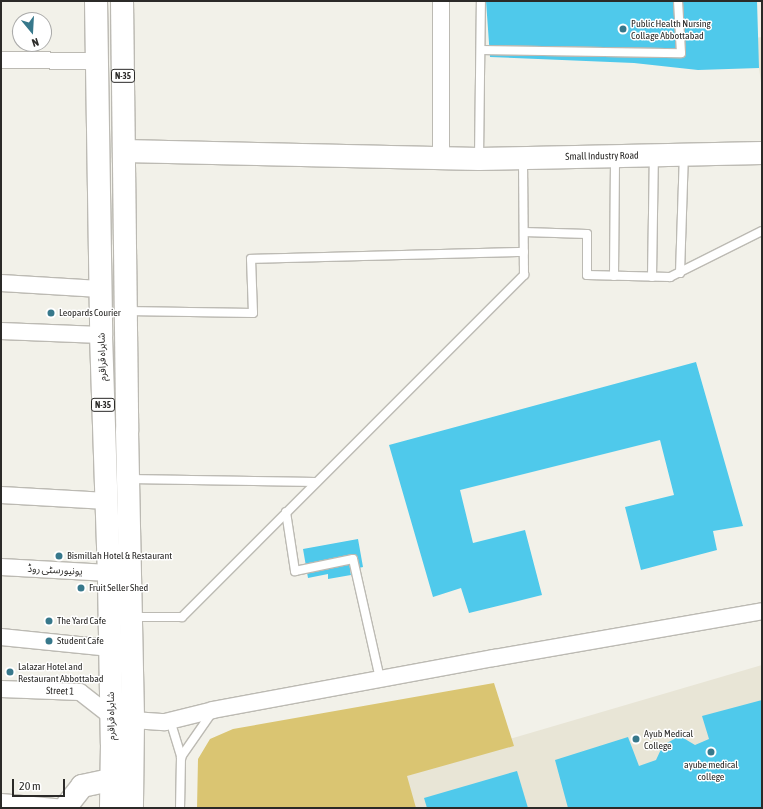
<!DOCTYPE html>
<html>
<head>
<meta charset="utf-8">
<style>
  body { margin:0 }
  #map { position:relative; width:763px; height:809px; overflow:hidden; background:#f2f1e9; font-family:"Asap Condensed","Noto Sans Arabic",sans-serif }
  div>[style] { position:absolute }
  .built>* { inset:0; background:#e8e5d6 }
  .green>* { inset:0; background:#dac572 }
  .building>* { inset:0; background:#4fc9eb }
  .roads { filter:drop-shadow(1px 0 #bcbab3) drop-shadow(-1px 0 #bcbab3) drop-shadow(0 1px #bcbab3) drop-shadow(0 -1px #bcbab3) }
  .lane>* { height:8px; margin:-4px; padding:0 4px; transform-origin:4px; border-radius:4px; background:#fff }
  .street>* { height:16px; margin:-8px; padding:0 8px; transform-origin:8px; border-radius:8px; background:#fff }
  .secondary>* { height:22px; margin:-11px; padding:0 11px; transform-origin:11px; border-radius:11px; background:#fff }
  .highway>* { height:22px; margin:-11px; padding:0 11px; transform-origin:11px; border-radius:11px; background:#fff }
  .dots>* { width:11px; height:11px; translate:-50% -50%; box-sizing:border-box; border:2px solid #fff; border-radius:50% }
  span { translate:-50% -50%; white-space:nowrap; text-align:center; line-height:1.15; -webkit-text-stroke:3px #fff; paint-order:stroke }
  .shield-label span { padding:1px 3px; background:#fff; border:1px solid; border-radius:3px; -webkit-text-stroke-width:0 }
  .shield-label { font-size:9px; color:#2b2a28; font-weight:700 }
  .poi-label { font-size:10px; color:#2b2a28 }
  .left { translate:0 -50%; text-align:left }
  .street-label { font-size:10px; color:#2b2a28 }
  .frame { position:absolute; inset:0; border:2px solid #2b2a28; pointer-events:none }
  .north { position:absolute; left:12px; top:12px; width:40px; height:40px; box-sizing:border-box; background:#fff; border:1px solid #aaaaa9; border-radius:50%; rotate:162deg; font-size:11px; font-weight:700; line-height:16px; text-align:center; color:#2b2a28 }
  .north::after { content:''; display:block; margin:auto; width:14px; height:18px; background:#37788b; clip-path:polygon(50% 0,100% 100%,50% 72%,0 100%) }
  .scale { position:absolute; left:12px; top:779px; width:53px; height:18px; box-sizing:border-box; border:2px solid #2b2a28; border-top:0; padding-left:5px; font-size:12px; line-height:14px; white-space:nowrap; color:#2b2a28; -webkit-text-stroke:3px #fff; paint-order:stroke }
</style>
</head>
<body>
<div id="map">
  <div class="built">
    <div style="clip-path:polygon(762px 37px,762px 90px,755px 38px)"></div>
    <div style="clip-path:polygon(762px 665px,762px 808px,407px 808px,397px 772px)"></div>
  </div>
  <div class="green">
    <div style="clip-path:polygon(494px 683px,514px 746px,407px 776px,416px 808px,197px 808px,198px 759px,210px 739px,233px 729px)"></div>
  </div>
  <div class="building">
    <div style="clip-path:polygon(486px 1px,757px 1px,759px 68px,698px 70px,634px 63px,490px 57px)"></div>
    <div style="clip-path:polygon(696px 362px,743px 526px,713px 531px,717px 550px,641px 570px,625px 507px,674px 495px,660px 440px,460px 490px,473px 543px,525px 530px,542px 595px,469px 613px,461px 588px,433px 597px,389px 445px)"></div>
    <div style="clip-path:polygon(358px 539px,363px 567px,350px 570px,351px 575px,328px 579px,328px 574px,308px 578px,303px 549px)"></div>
    <div style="clip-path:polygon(762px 700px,762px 808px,568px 808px,555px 760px,628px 737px,639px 766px,656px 760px,663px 745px,680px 736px,695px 745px,709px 739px,702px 716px)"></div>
    <div style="clip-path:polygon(517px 771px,528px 808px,427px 808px,424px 798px)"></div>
  </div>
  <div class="roads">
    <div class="lane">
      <div style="left:481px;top:50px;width:200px;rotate:0.9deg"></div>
      <div style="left:681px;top:53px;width:52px;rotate:-93.3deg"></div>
      <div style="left:479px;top:158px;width:157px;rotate:-89.3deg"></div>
      <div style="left:524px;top:232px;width:63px;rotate:1.8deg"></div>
      <div style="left:587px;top:234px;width:41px;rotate:90deg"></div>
      <div style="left:587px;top:275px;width:83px;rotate:1.4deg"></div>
      <div style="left:670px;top:277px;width:103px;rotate:-26.6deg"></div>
      <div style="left:680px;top:273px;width:118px;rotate:-88.1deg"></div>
      <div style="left:614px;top:276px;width:119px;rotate:-89.5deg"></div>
      <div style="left:652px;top:277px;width:121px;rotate:-89.1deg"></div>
      <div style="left:126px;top:311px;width:127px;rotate:0.9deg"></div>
      <div style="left:253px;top:313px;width:54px;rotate:-92.1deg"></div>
      <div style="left:251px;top:259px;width:273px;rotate:-1.5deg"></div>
      <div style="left:129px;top:479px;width:187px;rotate:0.9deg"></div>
      <div style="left:286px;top:512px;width:60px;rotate:81.3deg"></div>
      <div style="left:295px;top:571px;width:59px;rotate:-11.7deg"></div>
      <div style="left:353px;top:559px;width:123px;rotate:77.3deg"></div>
      <div style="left:132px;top:617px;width:50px"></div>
      <div style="left:182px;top:617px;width:484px;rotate:-45deg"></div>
      <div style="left:524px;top:275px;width:116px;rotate:-90.5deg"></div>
      <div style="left:170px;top:720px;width:39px;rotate:73deg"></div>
      <div style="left:181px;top:757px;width:51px;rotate:91.1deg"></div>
      <div style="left:181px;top:757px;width:56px;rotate:-55.2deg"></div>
    </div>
    <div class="street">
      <div style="left:441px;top:1px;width:156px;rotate:90deg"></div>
      <div style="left:1px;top:60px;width:96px;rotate:0.6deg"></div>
      <div style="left:1px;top:283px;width:99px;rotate:3.5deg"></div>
      <div style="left:1px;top:331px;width:100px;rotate:2.3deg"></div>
      <div style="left:1px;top:495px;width:106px;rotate:3.2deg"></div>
      <div style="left:1px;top:567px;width:108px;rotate:3.2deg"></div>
      <div style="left:1px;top:637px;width:110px;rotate:5.8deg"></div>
      <div style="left:1px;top:689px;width:79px;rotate:2.2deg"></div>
      <div style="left:80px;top:692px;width:39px;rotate:38deg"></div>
      <div style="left:133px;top:720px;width:32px;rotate:4deg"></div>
      <div style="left:165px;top:722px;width:49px;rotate:-14deg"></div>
      <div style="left:213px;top:710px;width:286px;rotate:-10.5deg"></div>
      <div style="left:494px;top:658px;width:272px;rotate:-9.9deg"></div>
      <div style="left:1px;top:802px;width:64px;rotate:5.4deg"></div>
    </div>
    <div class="secondary">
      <div style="left:124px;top:151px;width:355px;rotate:1.3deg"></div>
      <div style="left:479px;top:159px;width:283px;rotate:-1.2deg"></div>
      <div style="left:65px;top:808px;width:28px;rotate:-52deg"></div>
      <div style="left:82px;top:786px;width:30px;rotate:-12deg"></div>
    </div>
    <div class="highway">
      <div style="left:96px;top:1px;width:334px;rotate:89.1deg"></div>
      <div style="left:101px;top:335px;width:244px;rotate:88.1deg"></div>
      <div style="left:109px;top:579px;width:165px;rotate:89deg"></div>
      <div style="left:112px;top:744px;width:64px;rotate:90.9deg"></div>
      <div style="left:122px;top:1px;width:430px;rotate:89.3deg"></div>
      <div style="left:127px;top:431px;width:289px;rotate:88.8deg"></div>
      <div style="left:133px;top:720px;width:88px;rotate:90.7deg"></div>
    </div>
  </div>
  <div class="dots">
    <div style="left:623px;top:29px;background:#37788b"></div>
    <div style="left:51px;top:313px;background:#37788b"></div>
    <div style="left:59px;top:556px;background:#37788b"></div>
    <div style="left:81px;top:588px;background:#37788b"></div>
    <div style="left:49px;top:621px;background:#37788b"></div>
    <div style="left:49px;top:641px;background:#37788b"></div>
    <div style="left:10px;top:672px;background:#37788b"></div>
    <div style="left:636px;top:739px;background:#37788b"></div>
    <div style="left:711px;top:752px;background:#37788b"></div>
  </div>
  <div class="shield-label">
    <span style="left:123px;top:76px">N-35</span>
    <span style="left:103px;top:405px">N-35</span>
  </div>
  <div class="poi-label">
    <span class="left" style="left:631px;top:29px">Public Health Nursing<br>Collage Abbottabad</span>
    <span class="left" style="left:59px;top:313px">Leopards Courier</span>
    <span class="left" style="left:67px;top:556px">Bismillah Hotel &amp; Restaurant</span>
    <span class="left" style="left:89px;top:588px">Fruit Seller Shed</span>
    <span class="left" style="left:57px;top:621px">The Yard Cafe</span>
    <span class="left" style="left:57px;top:641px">Student Cafe</span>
    <span class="left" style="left:18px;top:672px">Lalazar Hotel and<br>Restaurant Abbottabad</span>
    <span class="left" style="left:644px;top:739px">Ayub Medical<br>College</span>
    <span style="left:711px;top:770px">ayube medical<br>college</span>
  </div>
  <div class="street-label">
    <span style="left:602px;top:156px;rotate:-1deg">Small Industry Road</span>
    <span style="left:102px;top:357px;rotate:-92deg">شاہراہ قراقرم</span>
    <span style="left:55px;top:570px;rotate:3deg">یونیورسٹی روڈ</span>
    <span style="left:60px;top:691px;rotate:2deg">Street 1</span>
    <span style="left:111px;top:716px;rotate:-91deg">شاہراہ قراقرم</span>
  </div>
  <div class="frame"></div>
  <div class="north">N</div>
  <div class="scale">20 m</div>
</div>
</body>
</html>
